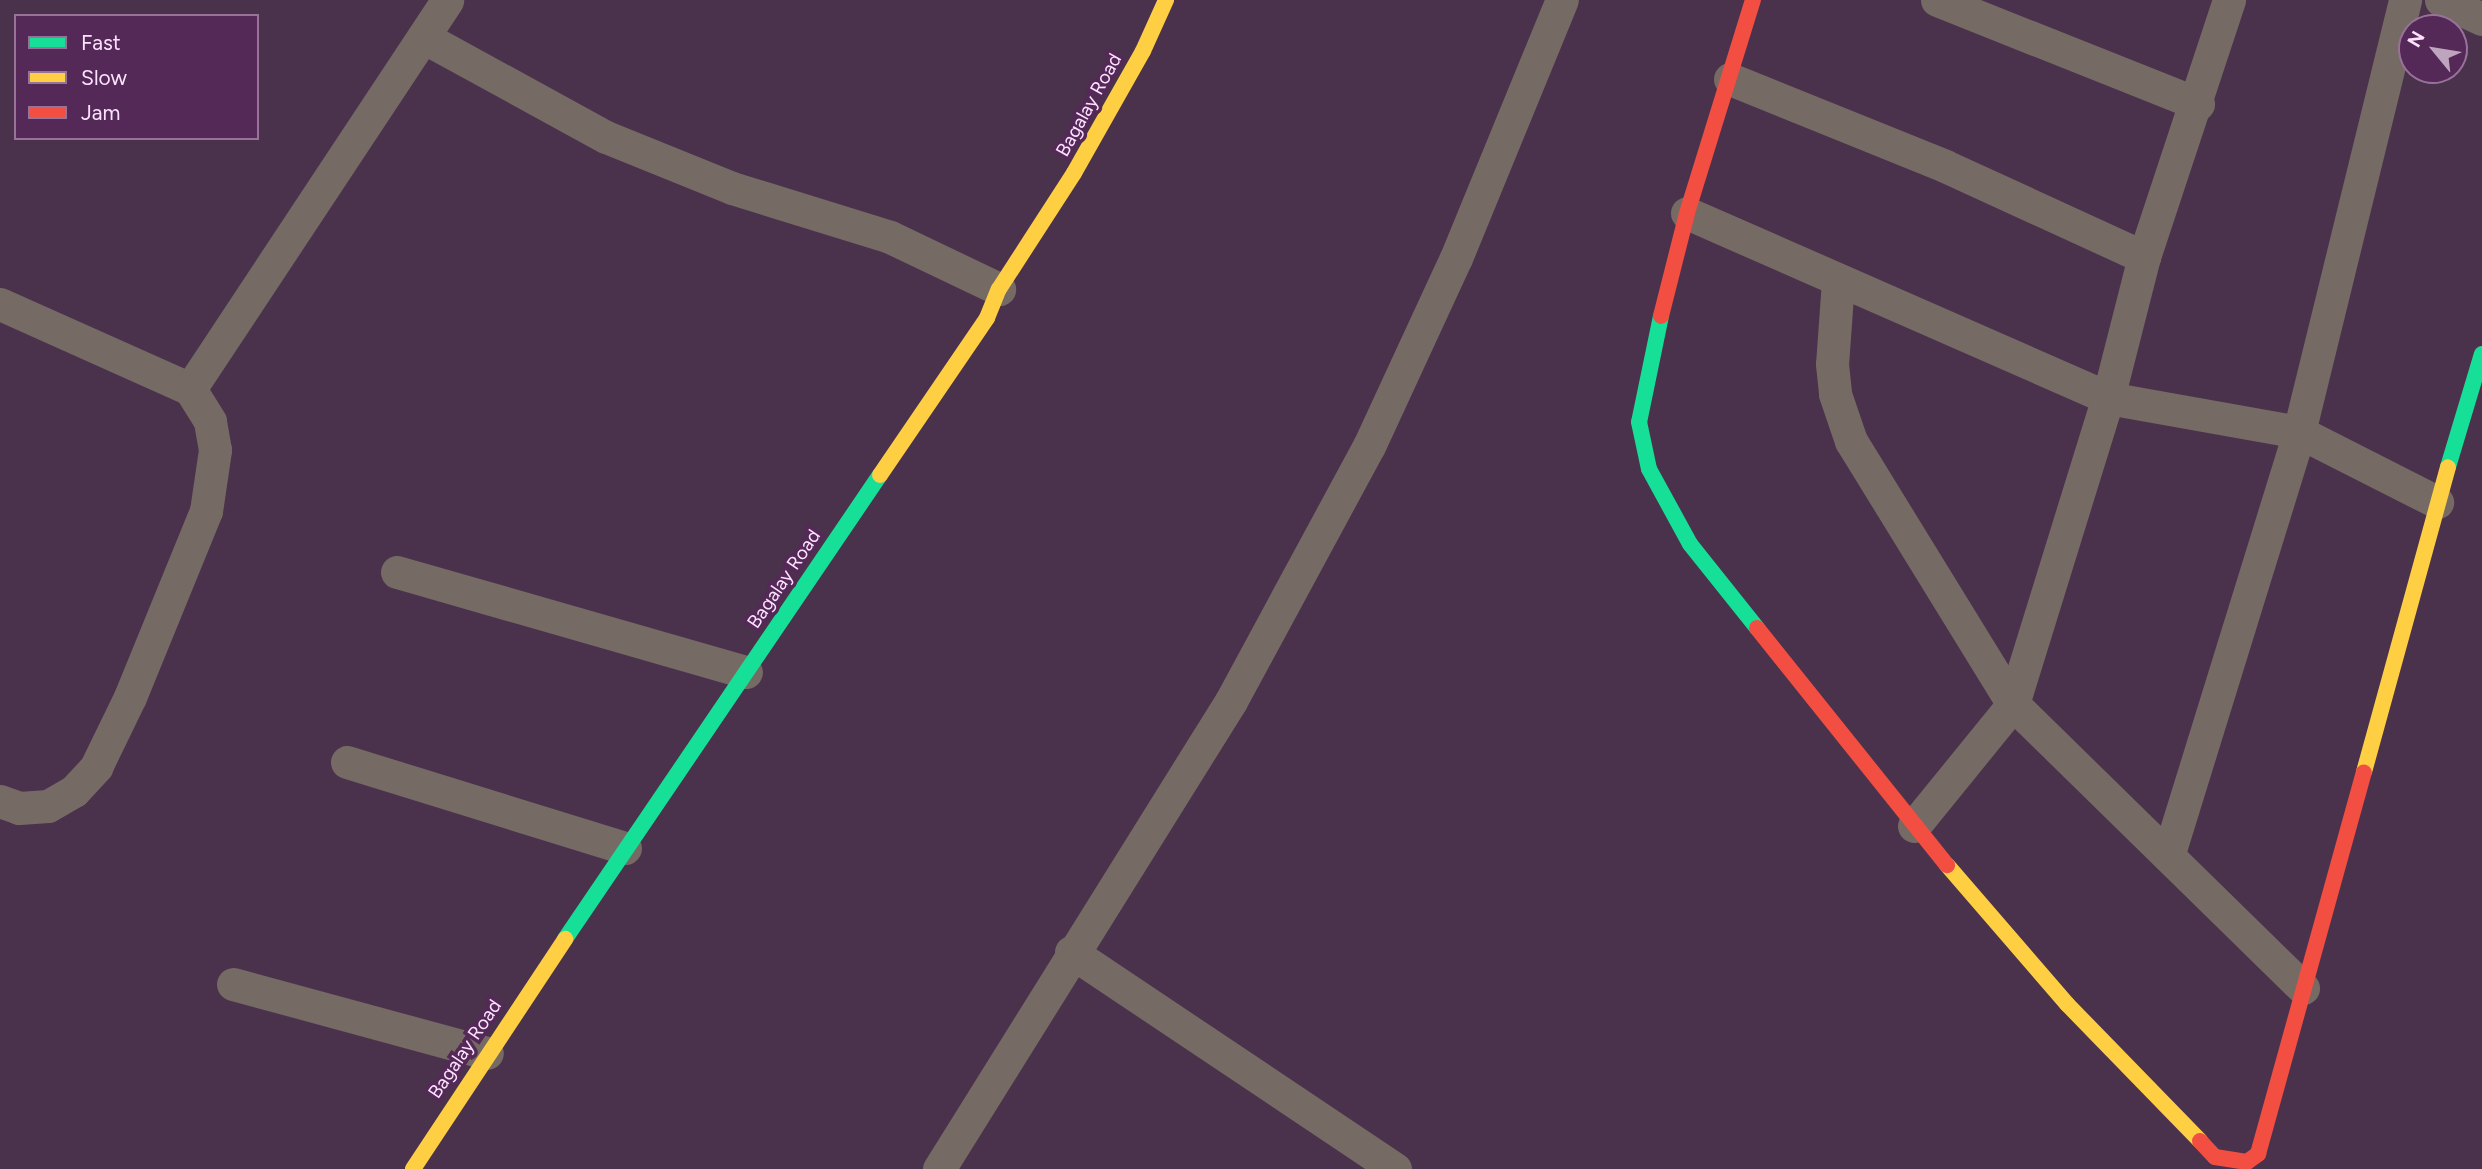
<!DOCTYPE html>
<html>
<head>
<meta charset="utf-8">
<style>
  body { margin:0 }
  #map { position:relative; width:2482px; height:1169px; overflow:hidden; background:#4b324c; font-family:Figtree,sans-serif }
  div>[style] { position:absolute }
  .street>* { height:33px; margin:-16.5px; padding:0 16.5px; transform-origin:16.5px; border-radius:16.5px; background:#766a65 }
  .fast>* { height:16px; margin:-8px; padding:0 8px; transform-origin:8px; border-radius:8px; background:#16e098 }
  .slow>* { height:16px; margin:-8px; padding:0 8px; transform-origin:8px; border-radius:8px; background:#ffcf43 }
  .jam>* { height:16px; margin:-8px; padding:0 8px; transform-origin:8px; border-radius:8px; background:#f24e42 }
  span { translate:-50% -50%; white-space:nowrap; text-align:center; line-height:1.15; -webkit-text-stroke:7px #542857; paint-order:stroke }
  .street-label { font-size:19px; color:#fde2fe }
  .legend { position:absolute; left:14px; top:14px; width:245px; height:126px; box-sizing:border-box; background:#542857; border:2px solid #98729a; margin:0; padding:9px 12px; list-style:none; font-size:21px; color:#fde2fe }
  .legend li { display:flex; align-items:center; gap:14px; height:35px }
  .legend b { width:35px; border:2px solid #98729a }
  .north { position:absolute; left:2398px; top:14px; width:70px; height:70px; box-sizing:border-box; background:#542857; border:2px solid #98729a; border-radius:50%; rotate:300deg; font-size:19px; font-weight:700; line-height:28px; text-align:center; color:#fde2fe }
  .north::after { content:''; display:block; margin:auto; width:24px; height:32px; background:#bfa4c0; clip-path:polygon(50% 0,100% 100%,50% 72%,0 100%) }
</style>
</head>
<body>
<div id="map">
  <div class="street">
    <div style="left:1937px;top:0;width:281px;rotate:21.7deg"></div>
    <div style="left:2441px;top:0;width:45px;rotate:24.9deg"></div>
    <div style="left:425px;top:38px;width:206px;rotate:28.7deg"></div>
    <div style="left:606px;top:137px;width:136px;rotate:22deg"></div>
    <div style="left:732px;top:188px;width:165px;rotate:17.2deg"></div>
    <div style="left:890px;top:237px;width:121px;rotate:25.5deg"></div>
    <div style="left:1730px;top:79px;width:232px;rotate:22deg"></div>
    <div style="left:1945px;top:166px;width:219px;rotate:24.6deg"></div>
    <div style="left:1687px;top:213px;width:460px;rotate:23.7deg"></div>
    <div style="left:2108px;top:398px;width:194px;rotate:10.1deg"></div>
    <div style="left:2299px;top:432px;width:155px;rotate:26.9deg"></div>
    <div style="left:1838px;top:281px;width:83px;rotate:94.1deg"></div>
    <div style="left:1832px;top:364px;width:30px;rotate:84deg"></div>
    <div style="left:1835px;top:394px;width:50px;rotate:71.2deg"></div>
    <div style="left:1851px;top:441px;width:309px;rotate:58.4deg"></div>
    <div style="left:2013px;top:704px;width:406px;rotate:44.4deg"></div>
    <div style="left:0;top:304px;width:208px;rotate:24.1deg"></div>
    <div style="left:397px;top:572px;width:363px;rotate:16deg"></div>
    <div style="left:347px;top:762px;width:291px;rotate:17.2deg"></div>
    <div style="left:0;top:801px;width:20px;rotate:20deg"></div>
    <div style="left:19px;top:808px;width:29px;rotate:-4deg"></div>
    <div style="left:48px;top:806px;width:30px;rotate:-30deg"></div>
    <div style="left:74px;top:791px;width:33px;rotate:-47deg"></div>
    <div style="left:96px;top:767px;width:78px;rotate:-64.1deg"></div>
    <div style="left:130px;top:697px;width:201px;rotate:-67.8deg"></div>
    <div style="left:206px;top:511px;width:62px;rotate:-81.6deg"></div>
    <div style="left:215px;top:450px;width:29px;rotate:-100deg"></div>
    <div style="left:210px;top:421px;width:38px;rotate:-122deg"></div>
    <div style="left:190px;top:389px;width:466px;rotate:-56.5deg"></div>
    <div style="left:1914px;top:826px;width:157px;rotate:-50.9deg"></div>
    <div style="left:2013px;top:704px;width:320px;rotate:-72.8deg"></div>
    <div style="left:2108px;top:398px;width:146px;rotate:-75.7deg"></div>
    <div style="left:2144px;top:257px;width:271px;rotate:-71.7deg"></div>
    <div style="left:2169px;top:853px;width:441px;rotate:-72.8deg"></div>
    <div style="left:2299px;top:432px;width:445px;rotate:-76.2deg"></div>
    <div style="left:1071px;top:952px;width:390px;rotate:33.8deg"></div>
    <div style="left:233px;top:984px;width:263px;rotate:15.2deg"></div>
    <div style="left:939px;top:1169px;width:552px;rotate:-58.04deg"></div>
    <div style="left:1231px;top:701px;width:290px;rotate:-61.6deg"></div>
    <div style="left:1369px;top:446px;width:207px;rotate:-65.2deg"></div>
    <div style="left:1456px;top:258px;width:279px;rotate:-67.7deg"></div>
  </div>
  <div class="fast">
    <div style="left:1661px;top:316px;width:108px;rotate:101.7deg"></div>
    <div style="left:1639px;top:422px;width:48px;rotate:78deg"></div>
    <div style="left:1649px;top:469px;width:85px;rotate:61.3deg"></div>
    <div style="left:1690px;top:544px;width:107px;rotate:51.4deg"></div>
    <div style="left:2448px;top:467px;width:118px;rotate:-73.3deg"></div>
    <div style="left:565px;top:939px;width:561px;rotate:-55.83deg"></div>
  </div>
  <div class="slow">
    <div style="left:880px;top:475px;width:190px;rotate:-55.7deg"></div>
    <div style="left:987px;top:318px;width:31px;rotate:-68deg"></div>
    <div style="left:999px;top:289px;width:138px;rotate:-57.1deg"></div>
    <div style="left:1074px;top:173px;width:140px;rotate:-60.5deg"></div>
    <div style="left:1143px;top:51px;width:56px;rotate:-65.7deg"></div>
    <div style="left:2364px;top:772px;width:316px;rotate:-74.6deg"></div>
    <div style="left:1947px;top:865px;width:184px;rotate:49.2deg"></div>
    <div style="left:2067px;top:1004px;width:191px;rotate:45.8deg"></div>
    <div style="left:413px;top:1169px;width:276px;rotate:-56.5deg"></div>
  </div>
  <div class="jam">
    <div style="left:1661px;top:316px;width:106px;rotate:-75.8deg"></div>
    <div style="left:1687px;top:213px;width:223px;rotate:-72.8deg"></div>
    <div style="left:1757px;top:628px;width:304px;rotate:51.3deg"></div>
    <div style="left:2200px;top:1141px;width:22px;rotate:47deg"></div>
    <div style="left:2215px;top:1157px;width:32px;rotate:9deg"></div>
    <div style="left:2247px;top:1162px;width:14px;rotate:-36deg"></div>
    <div style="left:2258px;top:1154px;width:396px;rotate:-74.5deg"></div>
  </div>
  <div class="street-label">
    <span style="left:1089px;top:105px;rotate:-61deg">Bagalay Road</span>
    <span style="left:784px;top:579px;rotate:-56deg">Bagalay Road</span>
    <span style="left:465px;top:1049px;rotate:-56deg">Bagalay Road</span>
  </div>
  <ul class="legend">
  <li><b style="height:9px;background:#16e098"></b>Fast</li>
  <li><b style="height:9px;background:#ffcf43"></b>Slow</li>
  <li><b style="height:9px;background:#f24e42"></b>Jam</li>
  </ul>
  <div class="north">N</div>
</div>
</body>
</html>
